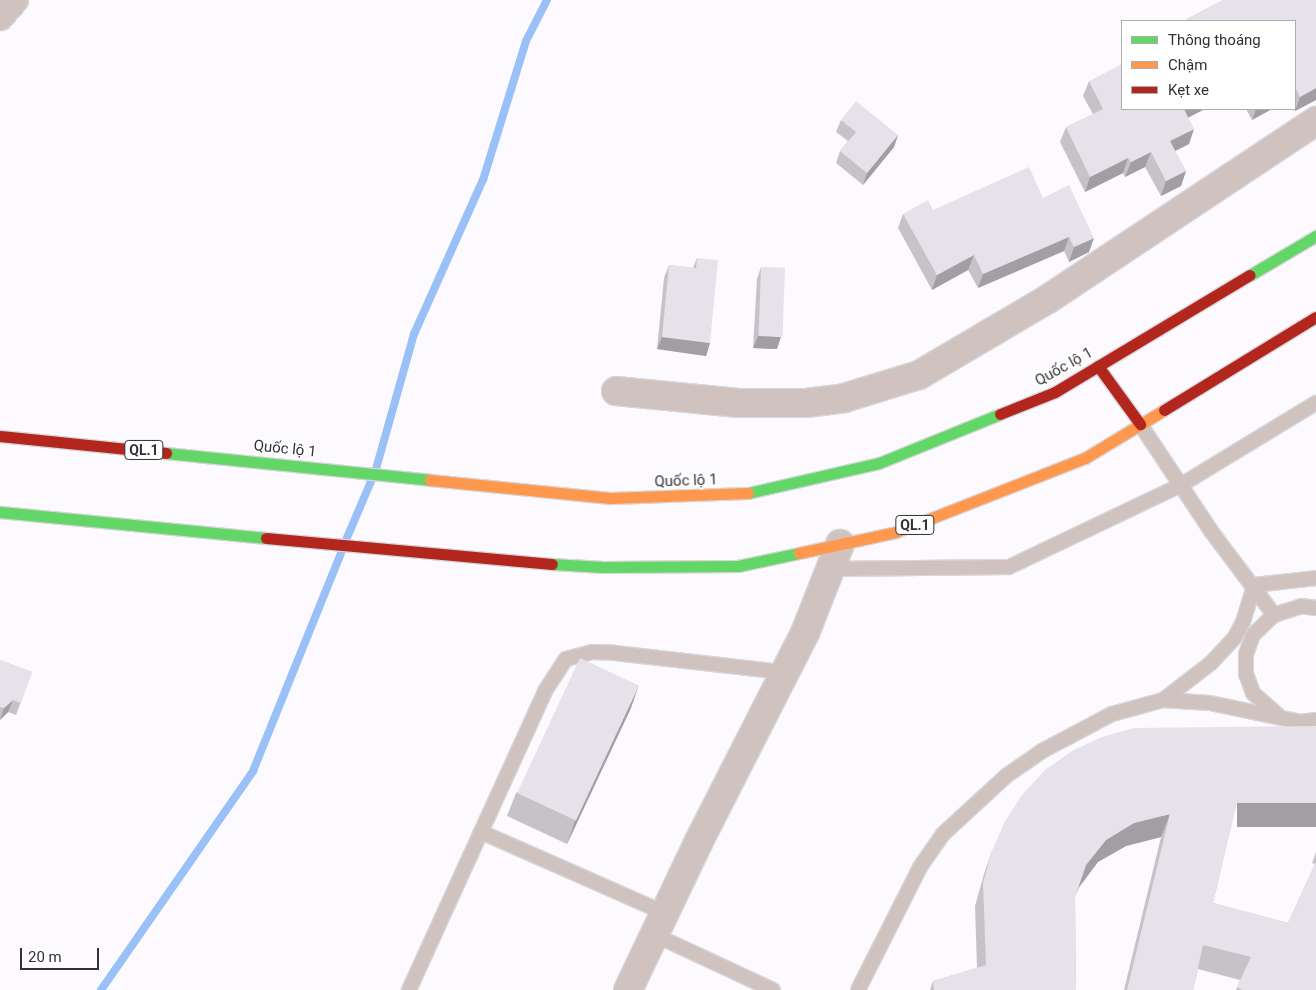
<!DOCTYPE html>
<html>
<head>
<meta charset="utf-8">
<style>
  body { margin:0 }
  #map { position:relative; width:1316px; height:990px; overflow:hidden; background:#fcfafe; font-family:Roboto,sans-serif }
  div>[style] { position:absolute }
  .stream>* { height:8px; margin:-4px; padding:0 4px; transform-origin:4px; border-radius:4px; background:#9ac1f7 }
  .roads { filter:drop-shadow(1px 0 #d8d6d9) drop-shadow(-1px 0 #d8d6d9) drop-shadow(0 1px #d8d6d9) drop-shadow(0 -1px #d8d6d9) }
  .lane>* { height:14px; margin:-7px; padding:0 7px; transform-origin:7px; border-radius:7px; background:#d0c2be }
  .street>* { height:28px; margin:-14px; padding:0 14px; transform-origin:14px; border-radius:14px; background:#d0c2be }
  .fast>* { height:11px; margin:-5.5px; padding:0 5.5px; transform-origin:5.5px; border-radius:5.5px; background:#63d668 }
  .slow>* { height:11px; margin:-5.5px; padding:0 5.5px; transform-origin:5.5px; border-radius:5.5px; background:#ff974d }
  .jam>* { height:11px; margin:-5.5px; padding:0 5.5px; transform-origin:5.5px; border-radius:5.5px; background:#b3261e }
  .wall>* { inset:0; background:#c7c2c8 }
  .shaded-wall>* { inset:0; background:#a29ea3; transform-origin:0 0 }
  .building>* { inset:0; background:#e7e2e9; transform-origin:0 0 }
  span { translate:-50% -50%; white-space:nowrap; text-align:center; line-height:1.15; -webkit-text-stroke:4px #fff; paint-order:stroke }
  .shield-label span { padding:1px 4px; background:#fff; border:1px solid; border-radius:4px; -webkit-text-stroke-width:0 }
  .shield-label { font-size:14px; color:#332f34; font-weight:700 }
  .street-label { font-size:15px; color:#332f34 }
  .legend { position:absolute; left:1121px; top:20px; width:175px; height:90px; box-sizing:border-box; background:#fff; border:1px solid #adacae; margin:0; padding:6px 9px; list-style:none; font-size:15px; color:#332f34 }
  .legend li { display:flex; align-items:center; gap:10px; height:25px }
  .legend b { width:25px; border:1px solid #adacae }
  .scale { position:absolute; left:20px; top:948px; width:79px; height:22px; box-sizing:border-box; border:2px solid #332f34; border-top:0; padding-left:6px; font-size:15px; line-height:18px; white-space:nowrap; color:#332f34; -webkit-text-stroke:4px #fff; paint-order:stroke }
</style>
</head>
<body>
<div id="map">
  <div class="stream">
    <div style="left:376px;top:469px;width:140px;rotate:-74.3deg"></div>
    <div style="left:414px;top:334px;width:169px;rotate:-65.9deg"></div>
    <div style="left:483px;top:180px;width:145px;rotate:-72.8deg"></div>
    <div style="left:526px;top:41px;width:46px;rotate:-62.9deg"></div>
    <div style="left:346px;top:540px;width:66px;rotate:-66.9deg"></div>
    <div style="left:101px;top:990px;width:267px;rotate:-55.2deg"></div>
    <div style="left:253px;top:771px;width:237px;rotate:-68deg"></div>
  </div>
  <div class="roads">
    <div class="lane">
      <div style="left:1140px;top:424px;width:128px;rotate:56.4deg"></div>
      <div style="left:1211px;top:531px;width:105px;rotate:53.1deg"></div>
      <div style="left:829px;top:569px;width:180px;rotate:-0.6deg"></div>
      <div style="left:1009px;top:567px;width:191px;rotate:-25.5deg"></div>
      <div style="left:1181px;top:485px;width:158px;rotate:-31.3deg"></div>
      <div style="left:1163px;top:700px;width:61px;rotate:-37.6deg"></div>
      <div style="left:1211px;top:663px;width:35px;rotate:-47deg"></div>
      <div style="left:1235px;top:637px;width:17px;rotate:-62deg"></div>
      <div style="left:1243px;top:622px;width:39px;rotate:-73deg"></div>
      <div style="left:1254px;top:585px;width:62px;rotate:-6.4deg"></div>
      <div style="left:1278px;top:715px;width:33px;rotate:-139deg"></div>
      <div style="left:1253px;top:693px;width:20px;rotate:-110deg"></div>
      <div style="left:1246px;top:674px;width:20px;rotate:-90deg"></div>
      <div style="left:1246px;top:654px;width:20px;rotate:-70deg"></div>
      <div style="left:1253px;top:635px;width:29px;rotate:-44deg"></div>
      <div style="left:1274px;top:615px;width:29px;rotate:-18deg"></div>
      <div style="left:1302px;top:606px;width:14px;rotate:8deg"></div>
      <div style="left:481px;top:832px;width:201px;rotate:23.8deg"></div>
      <div style="left:655px;top:935px;width:130px;rotate:25deg"></div>
      <div style="left:409px;top:990px;width:328px;rotate:-65.5deg"></div>
      <div style="left:545px;top:691px;width:38px;rotate:-57deg"></div>
      <div style="left:566px;top:659px;width:27px;rotate:-15deg"></div>
      <div style="left:592px;top:652px;width:23px;rotate:2deg"></div>
      <div style="left:615px;top:653px;width:169px;rotate:6.5deg"></div>
      <div style="left:858px;top:990px;width:138px;rotate:-63.2deg"></div>
      <div style="left:920px;top:867px;width:40px;rotate:-55.1deg"></div>
      <div style="left:943px;top:834px;width:86px;rotate:-42.6deg"></div>
      <div style="left:1006px;top:776px;width:44px;rotate:-34.8deg"></div>
      <div style="left:1042px;top:751px;width:79px;rotate:-27.9deg"></div>
      <div style="left:1112px;top:714px;width:53px;rotate:-15.4deg"></div>
      <div style="left:1163px;top:700px;width:47px;rotate:3.7deg"></div>
      <div style="left:1210px;top:703px;width:92px;rotate:11.9deg"></div>
      <div style="left:1300px;top:722px;width:16px;rotate:-7deg"></div>
    </div>
    <div class="street">
      <div style="left:0;top:16px;width:21px;rotate:-49deg"></div>
      <div style="left:616px;top:391px;width:123px;rotate:5.6deg"></div>
      <div style="left:738px;top:403px;width:68px"></div>
      <div style="left:806px;top:403px;width:38px;rotate:-7deg"></div>
      <div style="left:844px;top:398px;width:78px;rotate:-17deg"></div>
      <div style="left:919px;top:375px;width:150px;rotate:-30.5deg"></div>
      <div style="left:1048px;top:299px;width:322px;rotate:-33.6deg"></div>
      <div style="left:628px;top:990px;width:165px;rotate:-64.5deg"></div>
      <div style="left:699px;top:841px;width:233px;rotate:-63deg"></div>
      <div style="left:805px;top:633px;width:96px;rotate:-68.5deg"></div>
    </div>
    <div class="fast">
      <div style="left:1250px;top:275px;width:77px;rotate:-30.6deg"></div>
      <div style="left:166px;top:453px;width:265px;rotate:5.8deg"></div>
      <div style="left:748px;top:493px;width:134px;rotate:-12.9deg"></div>
      <div style="left:879px;top:463px;width:131px;rotate:-22deg"></div>
      <div style="left:0;top:512px;width:267px;rotate:5.6deg"></div>
      <div style="left:552px;top:564px;width:51px;rotate:3.4deg"></div>
      <div style="left:603px;top:567px;width:135px;rotate:-0.4deg"></div>
      <div style="left:738px;top:566px;width:62px;rotate:-12deg"></div>
    </div>
    <div class="slow">
      <div style="left:430px;top:480px;width:181px;rotate:5.7deg"></div>
      <div style="left:610px;top:498px;width:138px;rotate:-2.1deg"></div>
      <div style="left:799px;top:553px;width:99px;rotate:-12.2deg"></div>
      <div style="left:896px;top:532px;width:203px;rotate:-21.4deg"></div>
      <div style="left:1085px;top:458px;width:92px;rotate:-31.3deg"></div>
    </div>
    <div class="jam">
      <div style="left:1098px;top:366px;width:72px;rotate:54.1deg"></div>
      <div style="left:1164px;top:410px;width:178px;rotate:-31.5deg"></div>
      <div style="left:1000px;top:414px;width:59px;rotate:-21.8deg"></div>
      <div style="left:1055px;top:392px;width:227px;rotate:-31deg"></div>
      <div style="left:0;top:436px;width:167px;rotate:5.8deg"></div>
      <div style="left:266px;top:538px;width:287px;rotate:5.2deg"></div>
    </div>
  </div>
  <div class="wall">
    <div style="clip-path:polygon(1223px 0,1316px 0,1316px 100px,1295px 111px,1294px 109px,1295px 109px,1295px 21px,1186px 21px,1187px 19px)"></div>
    <div style="clip-path:polygon(1089px 81px,1122px 109px,1188px 118px,1189px 144px,1175px 151px,1186px 171px,1181px 186px,1161px 196px,1145px 167px,1125px 177px,1123px 173px,1085px 192px,1060px 142px,1066px 127px,1093px 114px,1083px 96px)"></div>
    <div style="clip-path:polygon(1246px 109px,1272px 109px,1252px 120px)"></div>
    <div style="clip-path:polygon(841px 120px,898px 135px,894px 147px,863px 185px,836px 163px,840px 151px,848px 141px,836px 132px)"></div>
    <div style="clip-path:polygon(1043px 198px,1089px 252px,1069px 262px,1064px 251px,978px 288px,968px 270px,932px 290px,898px 228px,903px 214px,933px 210px)"></div>
    <div style="clip-path:polygon(697px 258px,710px 343px,706px 356px,657px 349px,664px 278px,669px 265px,693px 268px)"></div>
    <div style="clip-path:polygon(761px 267px,777px 349px,753px 348px,757px 279px)"></div>
    <div style="clip-path:polygon(0 660px,32px 672px,16px 715px,8px 712px,0 720px)"></div>
    <div style="clip-path:polygon(631px 708px,567px 844px,507px 816px,516px 793px)"></div>
    <div style="clip-path:polygon(1022px 795px,1231px 826px,1213px 903px,1288px 923px,1315px 864px,1312px 863px,1316px 852px,1316px 990px,1236px 990px,1240px 980px,1198px 969px,1193px 990px,1124px 990px,1161px 837px,1126px 846px,1098px 862px,1079px 888px,1075px 897px,1076px 990px,930px 990px,933px 981px,977px 968px,975px 906px,984px 874px,992px 851px)"></div>
  </div>
  <div class="shaded-wall">
    <div style="clip-path:polygon(1316px 88px,1316px 100px,1295px 111px,1300px 97px)"></div>
    <div style="clip-path:polygon(1183px 109px,1205px 109px,1178px 123px)"></div>
    <div style="clip-path:polygon(1256px 109px,1272px 109px,1252px 120px)"></div>
    <div style="clip-path:polygon(1194px 129px,1189px 144px,1165px 156px,1170px 141px)"></div>
    <div style="clip-path:polygon(898px 135px,894px 147px,863px 185px,867px 173px)"></div>
    <div style="clip-path:polygon(1151px 152px,1145px 167px,1125px 177px,1131px 162px)"></div>
    <div style="clip-path:polygon(1128px 158px,1123px 173px,1085px 192px,1090px 177px)"></div>
    <div style="clip-path:polygon(1186px 171px,1181px 186px,1161px 196px,1166px 181px)"></div>
    <div style="clip-path:polygon(1069px 237px,1064px 251px,978px 288px,983px 274px)"></div>
    <div style="clip-path:polygon(1094px 238px,1089px 252px,1069px 262px,1074px 247px)"></div>
    <div style="clip-path:polygon(974px 255px,968px 270px,932px 290px,937px 275px)"></div>
    <div style="clip-path:polygon(758px 336px,781px 337px,777px 349px,753px 348px)"></div>
    <div style="clip-path:polygon(662px 337px,710px 343px,706px 356px,657px 349px)"></div>
    <div style="clip-path:polygon(639px 685px,631px 708px,567px 844px,575px 821px)"></div>
    <div style="clip-path:polygon(13px 700px,8px 712px,0 720px,4px 708px)"></div>
    <div style="left:1237px;top:803px;width:79px;height:24px"></div>
    <div style="clip-path:polygon(1170px 814px,1161px 837px,1126px 846px,1098px 862px,1078px 888px,1086px 865px,1106px 840px,1134px 823px)"></div>
  </div>
  <div class="building">
    <div style="clip-path:polygon(1223px 0,1316px 0,1316px 88px,1300px 97px,1295px 87px,1295px 21px,1188px 21px,1187px 19px)"></div>
    <div style="clip-path:polygon(1122px 64px,1122px 109px,1184px 109px,1194px 129px,1170px 141px,1186px 171px,1166px 181px,1151px 152px,1131px 162px,1128px 158px,1090px 177px,1066px 127px,1103px 109px,1089px 81px)"></div>
    <div style="clip-path:polygon(856px 101px,898px 135px,867px 173px,840px 151px,856px 132px,841px 120px)"></div>
    <div style="clip-path:polygon(1029px 167px,1043px 198px,1069px 185px,1094px 238px,1074px 247px,1069px 237px,983px 274px,974px 255px,937px 275px,903px 214px,928px 200px,933px 210px)"></div>
    <div style="clip-path:polygon(697px 258px,718px 260px,710px 343px,662px 337px,669px 265px,696px 268px)"></div>
    <div style="left:761px;top:267px;width:24px;height:69px;rotate:2deg"></div>
    <div style="left:580px;top:658px;width:65px;height:149px;rotate:25deg"></div>
    <div style="clip-path:polygon(0 660px,32px 672px,21px 703px,13px 700px,4px 708px,0 707px)"></div>
    <div style="clip-path:polygon(1316px 726px,1316px 803px,1237px 803px,1213px 903px,1288px 923px,1316px 862px,1316px 990px,1243px 990px,1237px 987px,1251px 957px,1203px 945px,1193px 990px,1127px 990px,1170px 814px,1134px 823px,1106px 840px,1086px 865px,1075px 897px,1076px 990px,934px 990px,933px 981px,986px 965px,983px 883px,992px 851px,1004px 823px,1022px 795px,1045px 770px,1072px 751px,1102px 737px,1134px 728px)"></div>
  </div>
  <div class="shield-label">
    <span style="left:144px;top:450px">QL.1</span>
    <span style="left:915px;top:525px">QL.1</span>
  </div>
  <div class="street-label">
    <span style="left:1064px;top:367px;rotate:-29deg">Quốc lộ 1</span>
    <span style="left:285px;top:449px;rotate:6deg">Quốc lộ 1</span>
    <span style="left:686px;top:481px;rotate:-2deg">Quốc lộ 1</span>
  </div>
  <ul class="legend">
  <li><b style="height:6px;background:#63d668"></b>Thông thoáng</li>
  <li><b style="height:6px;background:#ff974d"></b>Chậm</li>
  <li><b style="height:6px;background:#b3261e"></b>Kẹt xe</li>
  </ul>
  <div class="scale">20 m</div>
</div>
</body>
</html>
